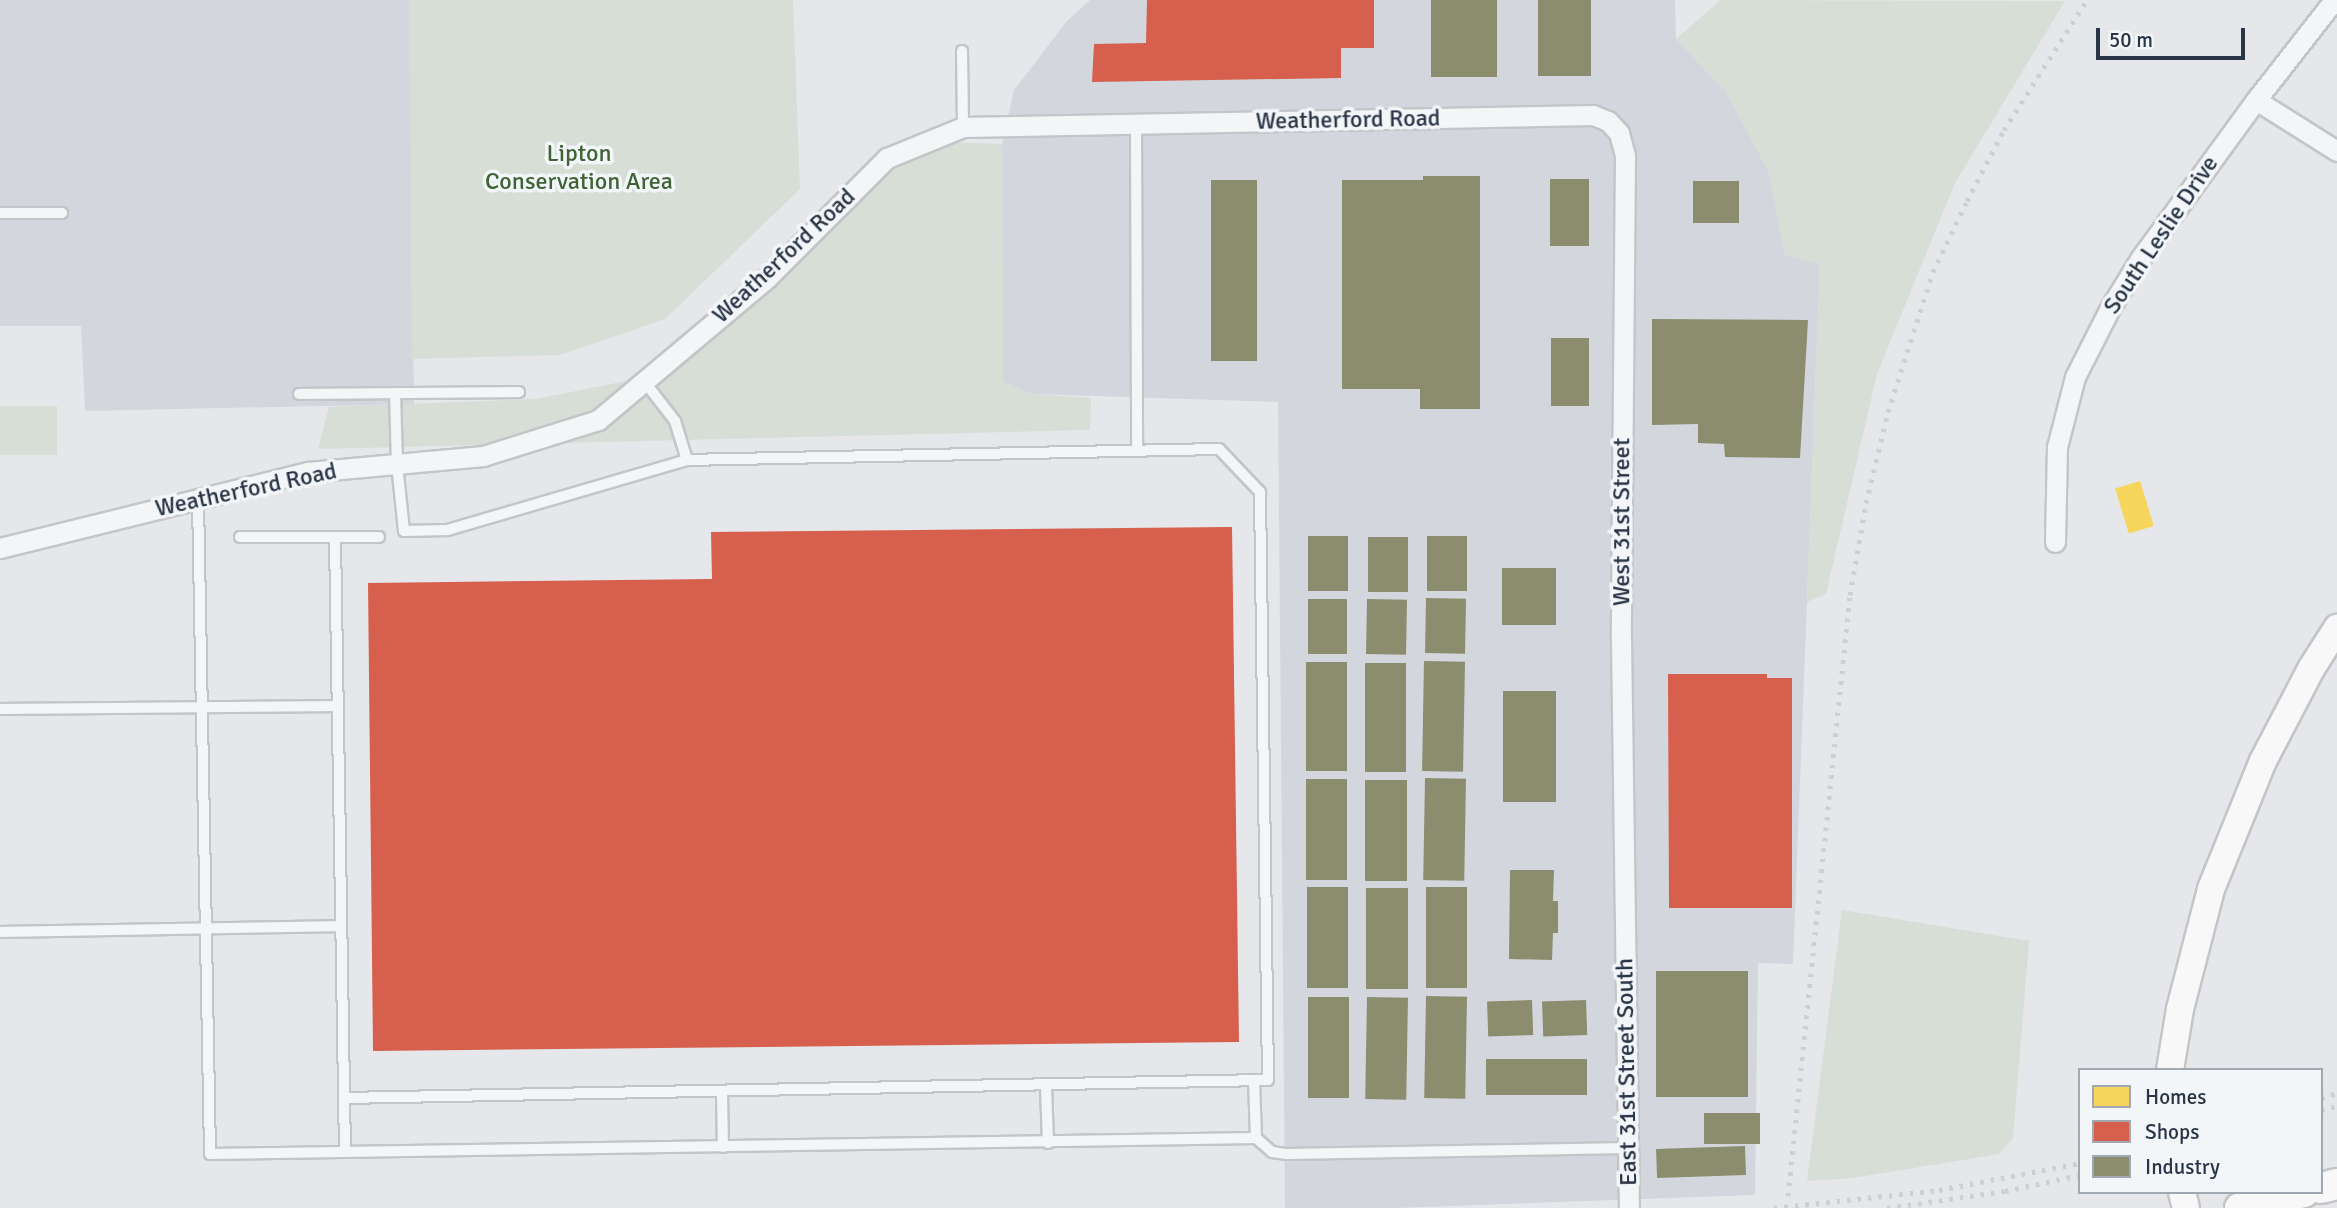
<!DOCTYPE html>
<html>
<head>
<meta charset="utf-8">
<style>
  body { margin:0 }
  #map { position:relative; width:2337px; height:1208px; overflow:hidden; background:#e5e7ea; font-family:Signika,sans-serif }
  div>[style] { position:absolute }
  .built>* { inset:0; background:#d3d7dd }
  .green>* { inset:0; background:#d6ded5; transform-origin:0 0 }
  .homes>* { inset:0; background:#f6d55c; transform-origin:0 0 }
  .shops>* { inset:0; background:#d6604d }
  .industry>* { inset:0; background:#8c8c6e; transform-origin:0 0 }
  .roads { filter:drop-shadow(2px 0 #c3c5c8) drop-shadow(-2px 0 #c3c5c8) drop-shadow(0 2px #c3c5c8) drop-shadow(0 -2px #c3c5c8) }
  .lane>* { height:10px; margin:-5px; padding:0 5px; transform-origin:5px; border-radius:5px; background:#f4f5f7 }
  .street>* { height:19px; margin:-9.5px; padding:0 9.5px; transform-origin:9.5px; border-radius:9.5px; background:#f4f5f7 }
  .secondary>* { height:26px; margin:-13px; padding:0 13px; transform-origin:13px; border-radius:13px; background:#f8f8f8 }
  .primary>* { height:30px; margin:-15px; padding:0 15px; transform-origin:15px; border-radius:15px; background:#f8f8f8 }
  .rail>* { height:5px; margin-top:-2.5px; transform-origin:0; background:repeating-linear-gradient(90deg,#cdcfd2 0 3.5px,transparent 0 10.5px) }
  span { translate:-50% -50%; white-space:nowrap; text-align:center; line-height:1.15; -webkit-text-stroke:7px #f3f6f9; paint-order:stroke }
  .street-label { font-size:24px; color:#293446 }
  .park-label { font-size:24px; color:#3f6335 }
  .legend { position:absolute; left:2078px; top:1068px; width:245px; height:126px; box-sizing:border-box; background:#f3f6f9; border:2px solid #a2a8b1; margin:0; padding:9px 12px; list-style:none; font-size:21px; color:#293446 }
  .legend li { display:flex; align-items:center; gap:14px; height:35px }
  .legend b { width:35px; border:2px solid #a2a8b1 }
  .scale { position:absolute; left:2096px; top:28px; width:149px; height:32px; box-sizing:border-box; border:4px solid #293446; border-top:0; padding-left:9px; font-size:21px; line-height:24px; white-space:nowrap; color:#293446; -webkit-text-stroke:5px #f3f6f9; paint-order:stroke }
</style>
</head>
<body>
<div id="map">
  <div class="built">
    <div style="clip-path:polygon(0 0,409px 0,414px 404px,85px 411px,81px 326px,0 326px)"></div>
    <div style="clip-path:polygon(1090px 0,1675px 0,1676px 39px,1725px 90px,1769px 172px,1785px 255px,1820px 264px,1793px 964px,1758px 963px,1755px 1195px,1394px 1208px,1285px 1208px,1278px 402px,1033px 394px,1003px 382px,1002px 144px,1014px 90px,1067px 21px)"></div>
  </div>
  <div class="green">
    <div style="clip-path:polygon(409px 0,793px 0,800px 189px,665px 319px,560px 355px,412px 359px)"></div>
    <div style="clip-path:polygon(1721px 0,2065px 1px,1955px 183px,1877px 374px,1826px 594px,1807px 602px,1820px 264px,1785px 255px,1769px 172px,1725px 90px,1676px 39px)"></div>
    <div style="clip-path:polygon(949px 142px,1002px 144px,1003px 382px,1033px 394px,1091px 398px,1090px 430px,318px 449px,329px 407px,536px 399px,626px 381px,681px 346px,899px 153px)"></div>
    <div style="left:57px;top:406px;width:49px;height:57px;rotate:90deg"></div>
    <div style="clip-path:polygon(1842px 910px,2029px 941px,2013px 1138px,1999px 1154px,1853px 1178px,1807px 1181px)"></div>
  </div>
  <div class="homes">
    <div style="left:2140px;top:481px;width:47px;height:26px;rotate:73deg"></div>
  </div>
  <div class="shops">
    <div style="clip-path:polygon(1147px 0,1374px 0,1374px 48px,1341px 48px,1341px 78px,1092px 82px,1094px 44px,1146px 43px)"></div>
    <div style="clip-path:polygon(1232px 527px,1239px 1042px,373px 1051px,368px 583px,712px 579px,711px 532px)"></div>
    <div style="clip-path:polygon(1668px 674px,1767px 674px,1767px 678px,1792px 678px,1792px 908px,1669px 908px)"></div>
  </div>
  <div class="industry">
    <div style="left:1431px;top:0;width:66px;height:77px"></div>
    <div style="left:1538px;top:0;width:53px;height:76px"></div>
    <div style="clip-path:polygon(1423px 176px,1480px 176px,1480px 409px,1420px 409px,1420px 389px,1342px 389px,1342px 180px,1423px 180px)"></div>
    <div style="left:1550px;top:179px;width:39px;height:67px"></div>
    <div style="left:1211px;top:180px;width:46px;height:181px"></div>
    <div style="left:1693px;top:181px;width:46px;height:42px"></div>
    <div style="clip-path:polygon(1652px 319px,1808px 320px,1800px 458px,1725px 457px,1724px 444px,1698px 443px,1698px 424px,1652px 425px)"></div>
    <div style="left:1551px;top:338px;width:38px;height:68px"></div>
    <div style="left:1308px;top:536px;width:40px;height:55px"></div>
    <div style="left:1427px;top:536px;width:40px;height:55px"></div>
    <div style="left:1368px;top:537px;width:40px;height:55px"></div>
    <div style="left:1502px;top:568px;width:54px;height:57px"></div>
    <div style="left:1426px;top:598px;width:40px;height:55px;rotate:1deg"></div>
    <div style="left:1308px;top:599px;width:39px;height:55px"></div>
    <div style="left:1367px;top:599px;width:40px;height:55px;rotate:1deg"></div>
    <div style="left:1424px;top:661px;width:41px;height:110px;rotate:1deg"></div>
    <div style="left:1306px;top:662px;width:41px;height:109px"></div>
    <div style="left:1365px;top:663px;width:41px;height:109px"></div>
    <div style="left:1503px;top:691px;width:53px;height:111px"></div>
    <div style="left:1425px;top:778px;width:41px;height:102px;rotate:1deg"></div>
    <div style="left:1306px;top:779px;width:41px;height:101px"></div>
    <div style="left:1365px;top:780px;width:42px;height:101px"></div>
    <div style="clip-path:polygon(1510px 870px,1554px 870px,1553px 901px,1558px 901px,1558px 933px,1553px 933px,1552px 960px,1509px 959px)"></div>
    <div style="left:1307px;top:887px;width:41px;height:101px"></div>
    <div style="left:1426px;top:887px;width:41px;height:101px"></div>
    <div style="left:1366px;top:888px;width:42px;height:101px"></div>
    <div style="left:1656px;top:971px;width:92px;height:126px"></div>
    <div style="left:1426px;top:996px;width:41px;height:102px;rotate:1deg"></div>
    <div style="left:1308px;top:997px;width:41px;height:101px"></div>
    <div style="left:1367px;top:997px;width:41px;height:102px;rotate:1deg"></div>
    <div style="left:1532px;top:1000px;width:35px;height:45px;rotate:88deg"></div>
    <div style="left:1586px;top:1000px;width:35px;height:44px;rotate:88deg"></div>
    <div style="left:1587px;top:1059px;width:36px;height:101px;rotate:90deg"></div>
    <div style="left:1760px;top:1113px;width:31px;height:56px;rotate:90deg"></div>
    <div style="left:1745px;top:1146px;width:29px;height:89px;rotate:88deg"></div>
  </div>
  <div class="roads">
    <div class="lane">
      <div style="left:962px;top:51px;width:76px;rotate:89.2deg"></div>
      <div style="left:1136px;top:124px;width:327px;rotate:89.8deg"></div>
      <div style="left:0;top:213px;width:62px"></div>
      <div style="left:644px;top:381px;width:51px;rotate:52.2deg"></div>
      <div style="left:675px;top:421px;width:41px;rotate:72.9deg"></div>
      <div style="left:299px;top:394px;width:220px;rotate:-0.5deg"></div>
      <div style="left:198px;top:499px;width:655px;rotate:88.95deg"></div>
      <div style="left:210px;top:1154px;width:1046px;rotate:-0.88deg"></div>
      <div style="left:1256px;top:1138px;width:21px;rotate:41deg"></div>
      <div style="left:1272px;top:1152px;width:15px;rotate:8deg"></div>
      <div style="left:1287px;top:1154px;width:341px;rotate:-1deg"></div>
      <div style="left:240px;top:537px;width:139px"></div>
      <div style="left:335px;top:537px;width:615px;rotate:89.07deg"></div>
      <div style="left:0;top:709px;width:337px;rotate:-0.5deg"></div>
      <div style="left:0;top:932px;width:340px;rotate:-1deg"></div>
      <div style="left:1254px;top:1080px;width:58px;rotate:88deg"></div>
      <div style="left:1046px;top:1086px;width:57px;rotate:88deg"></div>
      <div style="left:722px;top:1092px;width:55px;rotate:89deg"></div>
      <div style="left:344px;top:1098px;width:924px;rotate:-1.12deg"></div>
      <div style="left:1268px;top:1080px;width:588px;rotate:-90.78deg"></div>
      <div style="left:1260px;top:492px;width:59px;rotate:-133.6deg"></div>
      <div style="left:1219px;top:449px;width:532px;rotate:178.82deg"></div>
      <div style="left:687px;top:460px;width:250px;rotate:163.7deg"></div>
      <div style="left:447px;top:530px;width:43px;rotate:178.7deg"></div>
      <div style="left:404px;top:531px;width:67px;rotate:-96deg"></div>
      <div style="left:397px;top:464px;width:71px;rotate:-91.6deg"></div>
    </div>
    <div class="street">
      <div style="left:2256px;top:100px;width:96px;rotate:32.2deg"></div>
      <div style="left:2055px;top:542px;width:95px;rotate:-88.8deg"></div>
      <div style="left:2057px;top:447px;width:72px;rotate:-75.6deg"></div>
      <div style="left:2075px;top:377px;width:77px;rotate:-63.1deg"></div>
      <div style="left:2110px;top:308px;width:57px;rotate:-58.5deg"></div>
      <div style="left:2140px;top:259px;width:197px;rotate:-53.9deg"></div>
      <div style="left:2256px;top:100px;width:127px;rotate:-52deg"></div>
      <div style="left:0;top:548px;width:317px;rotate:-13.9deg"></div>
      <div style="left:308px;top:472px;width:176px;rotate:-5.2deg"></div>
      <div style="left:483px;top:456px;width:121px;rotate:-17.4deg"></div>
      <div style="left:598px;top:420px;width:221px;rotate:-40deg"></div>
      <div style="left:767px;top:278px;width:170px;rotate:-45deg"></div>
      <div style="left:887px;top:158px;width:82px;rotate:-22.2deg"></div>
      <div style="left:963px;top:127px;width:630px;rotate:-1.09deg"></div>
      <div style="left:1593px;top:115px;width:16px;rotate:22deg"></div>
      <div style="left:1608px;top:121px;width:16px;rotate:47deg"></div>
      <div style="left:1619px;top:133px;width:24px;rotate:75deg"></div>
      <div style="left:1625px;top:156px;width:482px;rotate:90.5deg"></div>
      <div style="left:1621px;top:638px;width:570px;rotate:89.2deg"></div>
    </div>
    <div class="secondary">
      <div style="left:2170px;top:1070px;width:62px;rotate:-80.7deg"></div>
      <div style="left:2180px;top:1009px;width:124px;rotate:-75.5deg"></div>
      <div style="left:2211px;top:889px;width:138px;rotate:-67.9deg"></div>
      <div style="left:2263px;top:761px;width:104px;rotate:-62.4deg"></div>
      <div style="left:2311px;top:669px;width:49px;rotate:-57.6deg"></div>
      <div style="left:2182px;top:1192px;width:16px;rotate:76deg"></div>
    </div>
    <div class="primary">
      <div style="left:2321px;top:1188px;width:16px;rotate:-14deg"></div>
      <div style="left:2240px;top:1208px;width:66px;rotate:-14deg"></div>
    </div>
  </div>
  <div class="rail">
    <div style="left:2321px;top:1098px;width:17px;rotate:-17deg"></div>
    <div style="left:2321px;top:1110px;width:16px;rotate:-14deg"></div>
    <div style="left:1788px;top:1196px;width:604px;rotate:-84.11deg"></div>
    <div style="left:1850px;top:595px;width:93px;rotate:-80.1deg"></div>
    <div style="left:1866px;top:503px;width:94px;rotate:-76.4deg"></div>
    <div style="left:1888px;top:412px;width:147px;rotate:-72.2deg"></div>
    <div style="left:1933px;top:272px;width:79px;rotate:-64.4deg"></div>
    <div style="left:1967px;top:201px;width:80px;rotate:-62.5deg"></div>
    <div style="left:2004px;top:130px;width:154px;rotate:-57.4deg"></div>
    <div style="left:1774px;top:1208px;width:166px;rotate:-6.2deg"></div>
    <div style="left:1939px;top:1190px;width:144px;rotate:-10.8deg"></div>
    <div style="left:1887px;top:1208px;width:119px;rotate:-8.2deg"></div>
    <div style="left:2005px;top:1191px;width:77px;rotate:-12deg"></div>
  </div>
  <div class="street-label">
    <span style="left:1348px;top:120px;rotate:-1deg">Weatherford Road</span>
    <span style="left:2161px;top:235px;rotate:-56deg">South Leslie Drive</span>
    <span style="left:784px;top:256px;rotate:-43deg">Weatherford Road</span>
    <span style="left:246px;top:490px;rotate:-12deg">Weatherford Road</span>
    <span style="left:1622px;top:522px;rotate:-90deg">West 31st Street</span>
    <span style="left:1627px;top:1072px;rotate:-91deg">East 31st Street South</span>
  </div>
  <div class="park-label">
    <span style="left:579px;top:168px">Lipton<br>Conservation Area</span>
  </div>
  <ul class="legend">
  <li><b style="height:19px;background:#f6d55c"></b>Homes</li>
  <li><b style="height:19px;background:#d6604d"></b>Shops</li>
  <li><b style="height:19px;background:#8c8c6e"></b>Industry</li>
  </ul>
  <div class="scale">50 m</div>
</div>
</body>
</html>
